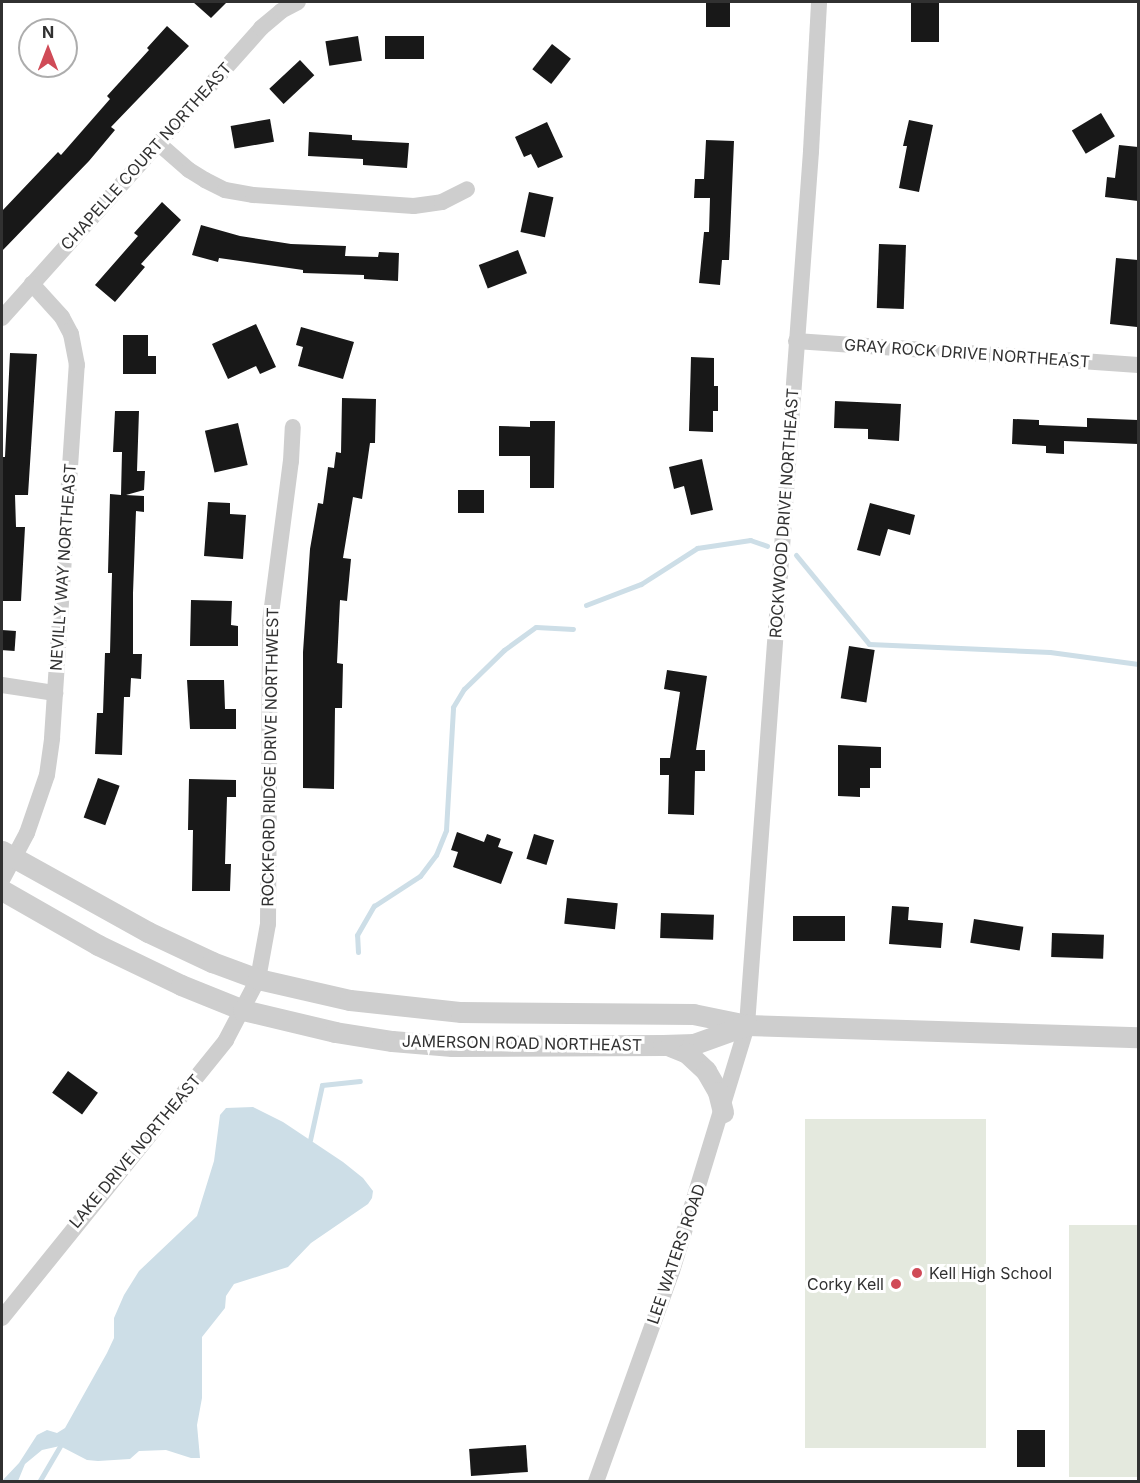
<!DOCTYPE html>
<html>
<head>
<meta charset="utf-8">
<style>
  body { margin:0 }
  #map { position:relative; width:1140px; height:1483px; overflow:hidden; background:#fff; font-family:Inter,sans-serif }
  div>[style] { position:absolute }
  .green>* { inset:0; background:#e4e9de; transform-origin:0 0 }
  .water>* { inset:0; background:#cddee7 }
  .stream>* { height:5px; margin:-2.5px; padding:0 2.5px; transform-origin:2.5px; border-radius:2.5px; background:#cddee7 }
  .building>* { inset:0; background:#181818; transform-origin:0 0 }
  .minor>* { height:16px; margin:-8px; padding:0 8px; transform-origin:8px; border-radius:8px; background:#cecece }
  .tertiary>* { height:21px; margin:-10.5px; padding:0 10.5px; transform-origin:10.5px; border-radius:10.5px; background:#cecece }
  .dots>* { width:16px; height:16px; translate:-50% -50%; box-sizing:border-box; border:3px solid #fff; border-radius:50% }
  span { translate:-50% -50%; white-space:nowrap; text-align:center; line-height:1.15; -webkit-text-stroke:6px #fff; paint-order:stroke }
  .street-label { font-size:16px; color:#313131 }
  .poi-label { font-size:16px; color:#313131 }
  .left { translate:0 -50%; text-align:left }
  .right { translate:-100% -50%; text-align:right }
  .frame { position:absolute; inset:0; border:3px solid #313131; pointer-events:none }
  .north { position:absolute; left:18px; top:18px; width:60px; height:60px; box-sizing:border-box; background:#fff; border:2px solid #adadad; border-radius:50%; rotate:0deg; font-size:16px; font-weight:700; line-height:24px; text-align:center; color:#313131 }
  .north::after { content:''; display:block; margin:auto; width:21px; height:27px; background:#d04b57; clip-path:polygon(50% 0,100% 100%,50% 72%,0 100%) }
</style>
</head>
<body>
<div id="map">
  <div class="green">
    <div style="left:986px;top:1119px;width:329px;height:181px;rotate:90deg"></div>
    <div style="left:1069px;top:1225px;width:69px;height:252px"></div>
  </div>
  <div class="water">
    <div style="clip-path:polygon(253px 1107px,283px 1122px,343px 1162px,363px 1178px,373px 1191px,372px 1198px,368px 1204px,311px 1243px,288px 1267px,234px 1284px,226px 1296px,225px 1308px,202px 1337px,202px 1398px,197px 1425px,200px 1458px,191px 1458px,166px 1450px,139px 1451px,130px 1459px,98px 1461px,87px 1460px,60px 1446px,42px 1450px,25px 1464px,18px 1481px,2px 1481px,19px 1463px,37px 1435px,47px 1430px,57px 1433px,65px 1428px,107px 1353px,114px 1338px,114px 1318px,124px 1295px,139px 1271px,197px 1216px,214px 1161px,220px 1115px,226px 1108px)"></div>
  </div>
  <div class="stream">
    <div style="left:796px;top:555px;width:115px;rotate:50.6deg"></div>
    <div style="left:869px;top:644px;width:181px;rotate:2.5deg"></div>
    <div style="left:1050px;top:652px;width:89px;rotate:7.8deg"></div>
    <div style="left:586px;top:605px;width:59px;rotate:-20.9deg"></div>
    <div style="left:641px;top:584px;width:67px;rotate:-32.7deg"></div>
    <div style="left:697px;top:548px;width:54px;rotate:-8.6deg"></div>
    <div style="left:750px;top:540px;width:18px;rotate:19deg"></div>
    <div style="left:358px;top:952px;width:17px;rotate:-93deg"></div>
    <div style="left:357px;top:935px;width:34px;rotate:-60deg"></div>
    <div style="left:374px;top:906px;width:55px;rotate:-33.1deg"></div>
    <div style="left:420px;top:876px;width:26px;rotate:-53deg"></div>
    <div style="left:436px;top:855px;width:27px;rotate:-68deg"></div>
    <div style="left:446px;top:830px;width:123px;rotate:-86.7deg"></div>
    <div style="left:453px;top:707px;width:21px;rotate:-59deg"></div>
    <div style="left:464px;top:689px;width:56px;rotate:-44.3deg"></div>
    <div style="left:504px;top:650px;width:39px;rotate:-36deg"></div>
    <div style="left:536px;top:627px;width:37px;rotate:3deg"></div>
    <div style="left:310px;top:1140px;width:56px;rotate:-77.7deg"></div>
    <div style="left:322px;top:1085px;width:38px;rotate:-6deg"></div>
    <div style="left:39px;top:1482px;width:42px;rotate:-59.7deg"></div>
  </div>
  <div class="building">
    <div style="clip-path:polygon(193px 2px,227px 2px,211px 18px)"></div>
    <div style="left:706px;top:2px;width:24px;height:25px"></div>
    <div style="left:911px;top:2px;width:28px;height:40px"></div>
    <div style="clip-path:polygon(167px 26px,189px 46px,111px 127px,115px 130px,89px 161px,2px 251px,2px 211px,58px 152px,61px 155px,110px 99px,107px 96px,149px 50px,147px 48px)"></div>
    <div style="left:358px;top:36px;width:25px;height:33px;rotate:81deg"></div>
    <div style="left:424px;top:36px;width:23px;height:39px;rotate:90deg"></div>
    <div style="left:552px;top:44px;width:24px;height:32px;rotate:38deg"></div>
    <div style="left:300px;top:60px;width:21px;height:42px;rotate:47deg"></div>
    <div style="left:1101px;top:113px;width:27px;height:34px;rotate:59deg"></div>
    <div style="left:270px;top:119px;width:23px;height:40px;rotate:80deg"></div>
    <div style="clip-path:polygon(909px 120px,933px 125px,919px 192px,899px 188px,907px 146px,903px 146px)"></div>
    <div style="clip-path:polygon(547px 122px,563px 157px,538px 168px,531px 154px,524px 157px,515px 137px)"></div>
    <div style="clip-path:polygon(309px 132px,352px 135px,352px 140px,409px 143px,407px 168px,363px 165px,363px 159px,308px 156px)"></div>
    <div style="clip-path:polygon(706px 140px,734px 141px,729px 260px,722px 260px,720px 285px,699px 283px,704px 232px,709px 232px,710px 198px,694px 198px,695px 179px,704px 179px)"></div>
    <div style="clip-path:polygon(1119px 145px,1138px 147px,1138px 201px,1105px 197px,1107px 177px,1115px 178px)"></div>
    <div style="left:529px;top:192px;width:25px;height:41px;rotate:12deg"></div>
    <div style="clip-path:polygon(162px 202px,181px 220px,141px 264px,145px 267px,115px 302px,95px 285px,138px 236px,134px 233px)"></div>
    <div style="clip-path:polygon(201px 225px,240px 236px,291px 244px,346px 246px,345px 256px,378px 257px,379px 252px,399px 253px,398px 281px,364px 279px,364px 275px,303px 273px,303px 270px,219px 258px,218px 262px,192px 255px)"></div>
    <div style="left:879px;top:244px;width:27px;height:64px;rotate:2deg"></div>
    <div style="left:518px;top:250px;width:25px;height:42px;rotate:69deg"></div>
    <div style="clip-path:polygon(1116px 258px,1138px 260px,1137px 327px,1110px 324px)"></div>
    <div style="clip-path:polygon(256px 324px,276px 367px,260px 374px,256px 366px,228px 379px,212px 344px)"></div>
    <div style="clip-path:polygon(301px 327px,354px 342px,343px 379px,298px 366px,303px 347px,296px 345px)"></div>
    <div style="clip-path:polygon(123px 335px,148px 335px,148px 356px,156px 356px,156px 374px,123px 374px)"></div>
    <div style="clip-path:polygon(10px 353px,37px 354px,28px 495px,15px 495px,16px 527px,25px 527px,21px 601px,2px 601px,2px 457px,5px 457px)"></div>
    <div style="clip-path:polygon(691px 357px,714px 358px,714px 386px,718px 386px,718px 411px,713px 411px,713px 432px,689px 431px)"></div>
    <div style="clip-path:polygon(342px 398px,376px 399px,375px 443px,370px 443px,362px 499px,353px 497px,343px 558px,351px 559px,347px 601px,340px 600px,337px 663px,343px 664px,342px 708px,335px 708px,334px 789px,303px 788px,303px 652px,310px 549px,318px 503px,323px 504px,328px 467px,334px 468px,336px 452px,341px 453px)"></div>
    <div style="clip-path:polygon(835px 401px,901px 404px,899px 441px,868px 439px,868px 429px,834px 428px)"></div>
    <div style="clip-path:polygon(115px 411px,139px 411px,137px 471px,145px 471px,144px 490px,126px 495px,144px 496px,144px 512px,136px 511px,133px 593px,133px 654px,142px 654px,141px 679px,131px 678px,130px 697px,124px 697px,122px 755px,95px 754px,97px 713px,103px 713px,105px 653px,110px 653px,112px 573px,108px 573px,110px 494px,121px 495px,122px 452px,113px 452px)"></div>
    <div style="clip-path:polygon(1087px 418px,1138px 420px,1138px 444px,1064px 441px,1064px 454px,1046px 453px,1046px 446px,1012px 444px,1013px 419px,1039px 420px,1039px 425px,1087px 427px)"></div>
    <div style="clip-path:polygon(530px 421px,555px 421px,554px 488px,530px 488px,530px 456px,499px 456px,499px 426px,530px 427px)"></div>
    <div style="left:238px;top:423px;width:43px;height:34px;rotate:77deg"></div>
    <div style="clip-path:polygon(702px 459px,713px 510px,691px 515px,684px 486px,674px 489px,669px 467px)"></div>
    <div style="left:458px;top:490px;width:26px;height:23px"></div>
    <div style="clip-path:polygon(208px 502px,230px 503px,230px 514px,246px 515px,243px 559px,204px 556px)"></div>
    <div style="clip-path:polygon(870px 503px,915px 515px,910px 535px,888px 529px,880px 556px,857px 550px)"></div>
    <div style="clip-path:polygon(191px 600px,232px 601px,231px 625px,238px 626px,238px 646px,190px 646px)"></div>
    <div style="left:2px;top:630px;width:14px;height:20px;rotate:4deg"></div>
    <div style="left:849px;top:646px;width:26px;height:53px;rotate:9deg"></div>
    <div style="clip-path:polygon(667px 670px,707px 676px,696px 750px,705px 750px,705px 771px,695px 771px,694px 815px,668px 814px,669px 775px,660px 775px,660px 758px,670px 758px,680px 692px,664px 689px)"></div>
    <div style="clip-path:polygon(187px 680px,224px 680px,225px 709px,236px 709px,236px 729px,190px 729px)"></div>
    <div style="clip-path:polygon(838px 745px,881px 747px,881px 768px,870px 768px,870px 788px,860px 788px,860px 797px,838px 796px)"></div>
    <div style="left:98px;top:778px;width:23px;height:42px;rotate:20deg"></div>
    <div style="clip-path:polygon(189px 779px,236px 780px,236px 797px,227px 797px,225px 864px,231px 864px,230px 891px,192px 891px,193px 830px,188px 830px)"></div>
    <div style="clip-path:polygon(457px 832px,484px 842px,487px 834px,501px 839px,498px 847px,513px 852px,501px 884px,453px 867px,458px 852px,451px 850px)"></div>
    <div style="left:534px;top:834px;width:21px;height:26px;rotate:17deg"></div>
    <div style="left:567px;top:898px;width:51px;height:26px;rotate:6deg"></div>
    <div style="clip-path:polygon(892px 906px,909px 907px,908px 920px,943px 923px,941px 948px,889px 944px)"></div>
    <div style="left:661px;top:913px;width:53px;height:25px;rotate:2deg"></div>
    <div style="left:793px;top:916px;width:52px;height:25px"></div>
    <div style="left:974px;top:919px;width:50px;height:24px;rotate:9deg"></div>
    <div style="left:1052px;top:933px;width:52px;height:24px;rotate:2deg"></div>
    <div style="left:68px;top:1071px;width:37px;height:27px;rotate:36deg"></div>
    <div style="left:1017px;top:1430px;width:28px;height:37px"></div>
    <div style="left:526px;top:1445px;width:27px;height:57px;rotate:86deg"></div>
  </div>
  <div class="minor">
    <div style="left:158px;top:143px;width:41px;rotate:41.1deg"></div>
    <div style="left:189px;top:170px;width:19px;rotate:32deg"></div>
    <div style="left:205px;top:180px;width:22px;rotate:27deg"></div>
    <div style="left:225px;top:190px;width:28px;rotate:10deg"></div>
    <div style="left:253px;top:195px;width:161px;rotate:3.9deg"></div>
    <div style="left:414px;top:206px;width:28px;rotate:-8deg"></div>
    <div style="left:442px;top:202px;width:28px;rotate:-27deg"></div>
    <div style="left:2px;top:318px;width:389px;rotate:-48.2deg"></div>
    <div style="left:261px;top:28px;width:26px;rotate:-40deg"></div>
    <div style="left:281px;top:11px;width:19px;rotate:-28deg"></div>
    <div style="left:796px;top:341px;width:343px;rotate:4deg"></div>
    <div style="left:2px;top:685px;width:54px;rotate:8.6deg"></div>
    <div style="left:2px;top:880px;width:53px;rotate:-62deg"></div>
    <div style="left:27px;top:833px;width:61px;rotate:-71deg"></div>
    <div style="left:47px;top:775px;width:37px;rotate:-82deg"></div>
    <div style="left:52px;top:738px;width:374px;rotate:-86.2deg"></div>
    <div style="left:77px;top:365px;width:32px;rotate:-101deg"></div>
    <div style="left:71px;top:334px;width:19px;rotate:-118deg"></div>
    <div style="left:62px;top:317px;width:45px;rotate:-132.3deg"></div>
    <div style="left:2px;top:1318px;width:357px;rotate:-51.1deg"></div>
    <div style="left:226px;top:1040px;width:69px;rotate:-62.3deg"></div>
    <div style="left:258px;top:979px;width:56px;rotate:-79.7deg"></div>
    <div style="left:268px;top:924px;width:302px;rotate:-89.6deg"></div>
    <div style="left:270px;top:622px;width:162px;rotate:-82.6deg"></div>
    <div style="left:291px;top:461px;width:34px;rotate:-87deg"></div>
    <div style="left:596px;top:1482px;width:224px;rotate:-70.2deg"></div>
    <div style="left:672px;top:1271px;width:257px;rotate:-73deg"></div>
    <div style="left:747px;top:1025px;width:876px;rotate:-85.81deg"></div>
    <div style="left:811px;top:151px;width:149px;rotate:-86.9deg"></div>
  </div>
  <div class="tertiary">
    <div style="left:2px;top:851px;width:167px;rotate:29deg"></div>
    <div style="left:148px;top:932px;width:71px;rotate:25.1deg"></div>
    <div style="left:212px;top:962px;width:49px;rotate:20.3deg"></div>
    <div style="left:258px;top:979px;width:94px;rotate:12.9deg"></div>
    <div style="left:350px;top:1000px;width:112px;rotate:6.2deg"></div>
    <div style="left:461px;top:1012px;width:232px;rotate:0.5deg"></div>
    <div style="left:693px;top:1014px;width:55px;rotate:11.5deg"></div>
    <div style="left:747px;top:1025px;width:391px;rotate:1.8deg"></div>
    <div style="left:2px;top:890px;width:111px;rotate:29.8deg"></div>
    <div style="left:98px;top:945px;width:92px;rotate:25.7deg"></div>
    <div style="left:181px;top:985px;width:67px;rotate:22deg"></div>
    <div style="left:243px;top:1010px;width:95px;rotate:13.4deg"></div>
    <div style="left:335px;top:1032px;width:58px;rotate:9deg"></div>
    <div style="left:392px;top:1041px;width:60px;rotate:4.8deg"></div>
    <div style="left:452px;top:1046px;width:211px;rotate:-0.3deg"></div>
    <div style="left:663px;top:1045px;width:31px;rotate:-2deg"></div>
    <div style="left:694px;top:1044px;width:56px;rotate:-19.7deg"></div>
    <div style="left:670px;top:1046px;width:18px;rotate:22deg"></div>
    <div style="left:687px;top:1053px;width:26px;rotate:43deg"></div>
    <div style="left:706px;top:1071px;width:24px;rotate:60deg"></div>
    <div style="left:718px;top:1092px;width:21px;rotate:76deg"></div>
  </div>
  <div class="dots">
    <div style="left:917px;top:1273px;background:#d04b57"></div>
    <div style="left:896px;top:1284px;background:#d04b57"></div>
  </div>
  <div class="street-label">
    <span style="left:146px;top:156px;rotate:-48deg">CHAPELLE COURT NORTHEAST</span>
    <span style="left:967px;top:353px;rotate:4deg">GRAY ROCK DRIVE NORTHEAST</span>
    <span style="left:784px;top:513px;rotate:-86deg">ROCKWOOD DRIVE NORTHEAST</span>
    <span style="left:63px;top:567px;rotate:-86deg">NEVILLY WAY NORTHEAST</span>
    <span style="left:270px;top:757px;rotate:-89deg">ROCKFORD RIDGE DRIVE NORTHWEST</span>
    <span style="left:522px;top:1043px;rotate:1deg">JAMERSON ROAD NORTHEAST</span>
    <span style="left:135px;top:1151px;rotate:-50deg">LAKE DRIVE NORTHEAST</span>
    <span style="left:676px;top:1254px;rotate:-71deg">LEE WATERS ROAD</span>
  </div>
  <div class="poi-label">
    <span class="left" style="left:929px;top:1273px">Kell High School</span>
    <span class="right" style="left:884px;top:1284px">Corky Kell</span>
  </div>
  <div class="frame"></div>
  <div class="north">N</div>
</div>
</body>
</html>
